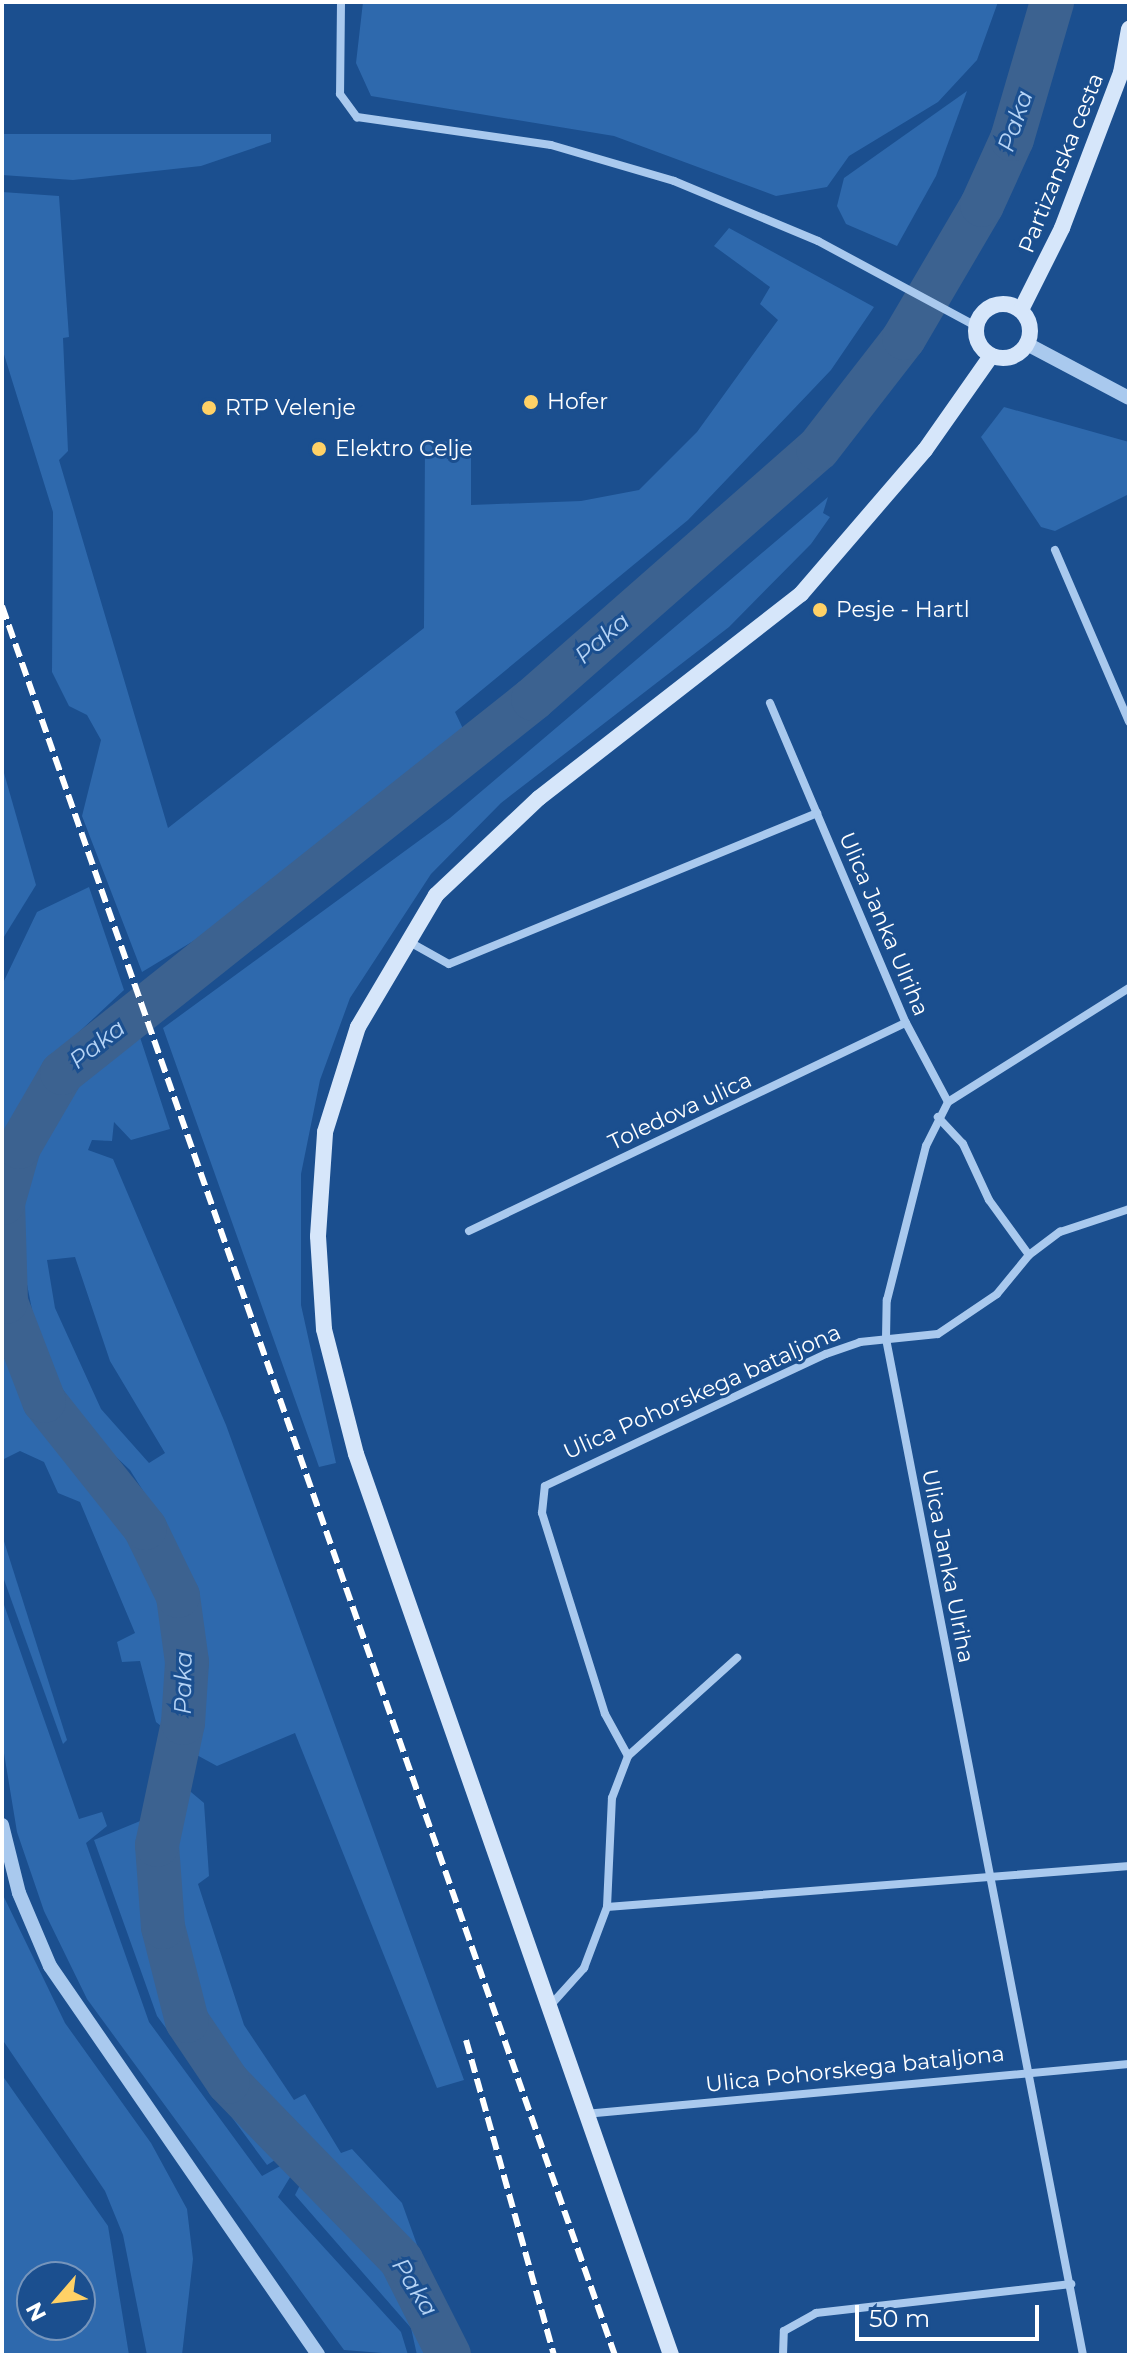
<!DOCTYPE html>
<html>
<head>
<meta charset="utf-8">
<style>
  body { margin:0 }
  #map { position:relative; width:1131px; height:2357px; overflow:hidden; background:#1b4f8f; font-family:Montserrat,sans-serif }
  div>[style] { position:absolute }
  .green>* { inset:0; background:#2e69ad }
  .river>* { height:44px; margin:-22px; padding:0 22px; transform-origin:22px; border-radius:22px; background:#3c6290 }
  .minor>* { height:8px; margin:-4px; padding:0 4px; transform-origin:4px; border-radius:4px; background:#a9c9ee }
  .tertiary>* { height:14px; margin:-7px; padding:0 7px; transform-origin:7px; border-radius:7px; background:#a9c9ee }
  .secondary>* { height:16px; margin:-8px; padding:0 8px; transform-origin:8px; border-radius:8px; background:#d6e6fa }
  .secondary>.ring { margin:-8px; padding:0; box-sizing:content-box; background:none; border:16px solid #d6e6fa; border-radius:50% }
  .rail>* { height:6px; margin-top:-3px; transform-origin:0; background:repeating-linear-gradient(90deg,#fff 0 14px,transparent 0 20px) }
  .dots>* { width:22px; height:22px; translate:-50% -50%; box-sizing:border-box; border:4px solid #1b4f8f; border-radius:50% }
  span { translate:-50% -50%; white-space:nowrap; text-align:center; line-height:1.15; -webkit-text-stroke:6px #1b4f8f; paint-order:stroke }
  .street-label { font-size:22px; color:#fff }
  .poi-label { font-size:22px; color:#fff }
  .left { translate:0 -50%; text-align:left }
  .water-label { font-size:24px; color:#b5d3f5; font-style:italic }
  .frame { position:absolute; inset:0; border:4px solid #fff; pointer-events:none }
  .north { position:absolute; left:16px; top:2261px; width:80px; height:80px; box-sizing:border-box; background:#1b4f8f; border:2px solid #7695bc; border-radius:50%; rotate:242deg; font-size:22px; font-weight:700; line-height:32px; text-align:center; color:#fff }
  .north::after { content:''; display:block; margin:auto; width:28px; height:36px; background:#ffd166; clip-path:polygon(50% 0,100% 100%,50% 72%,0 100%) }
  .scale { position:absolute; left:855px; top:2305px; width:184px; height:36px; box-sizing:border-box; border:4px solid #fff; border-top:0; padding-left:10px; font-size:24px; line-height:28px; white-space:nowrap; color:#fff; -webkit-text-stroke:6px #1b4f8f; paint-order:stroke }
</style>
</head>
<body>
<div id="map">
  <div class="green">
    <div style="clip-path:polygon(363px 2px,998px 2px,977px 60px,938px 102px,849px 156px,827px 187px,776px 196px,614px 136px,371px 96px,356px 63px)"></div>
    <div style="clip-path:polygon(967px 91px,936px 176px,897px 246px,846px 224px,837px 206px,844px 178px)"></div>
    <div style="clip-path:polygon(2px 134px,271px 134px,271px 142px,201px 166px,73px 180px,2px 175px)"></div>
    <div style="clip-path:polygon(2px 192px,59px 196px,69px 337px,63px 338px,68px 451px,59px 460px,168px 828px,424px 628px,425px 442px,471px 441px,471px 505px,581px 501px,639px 490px,697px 432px,778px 320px,760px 304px,770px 287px,714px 246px,729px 228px,874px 307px,831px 370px,688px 520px,455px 712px,466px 735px,205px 934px,142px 972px,82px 816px,101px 740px,87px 715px,69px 706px,52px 672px,53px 512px,2px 348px)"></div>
    <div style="clip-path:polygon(1004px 407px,1129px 442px,1129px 494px,1055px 531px,1041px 527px,981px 437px)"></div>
    <div style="clip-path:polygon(828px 497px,823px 513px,830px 517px,811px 544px,729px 627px,501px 803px,431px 874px,350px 998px,320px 1080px,301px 1174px,301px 1305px,336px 1463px,319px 1467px,163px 1028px,450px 818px)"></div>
    <div style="clip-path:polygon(2px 766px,36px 885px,2px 940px)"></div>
    <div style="clip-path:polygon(89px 887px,124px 990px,50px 1059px,2px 1159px,2px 985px,37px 912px)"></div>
    <div style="clip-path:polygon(evenodd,136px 1025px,170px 1129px,131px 1140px,114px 1122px,112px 1141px,92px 1140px,88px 1150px,113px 1159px,226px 1425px,464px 2080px,437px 2088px,295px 1733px,217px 1766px,193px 1753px,203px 1650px,197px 1605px,162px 1521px,130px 1470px,99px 1441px,42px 1360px,18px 1239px,33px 1152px,80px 1079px,136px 1025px,75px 1257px,110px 1361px,165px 1453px,149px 1463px,101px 1409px,55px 1308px,47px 1260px,75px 1257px)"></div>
    <div style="clip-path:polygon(3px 1355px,27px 1407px,70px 1466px,119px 1512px,166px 1598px,176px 1672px,171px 1734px,156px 1722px,140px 1661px,122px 1662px,117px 1642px,135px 1633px,80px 1502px,58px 1493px,44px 1462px,20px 1451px,2px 1460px)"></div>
    <div style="clip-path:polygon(2px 1535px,67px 1740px,63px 1744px,2px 1574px)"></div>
    <div style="clip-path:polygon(2px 1599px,79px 1819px,102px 1812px,107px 1826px,86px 1843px,149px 2022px,262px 2176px,284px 2164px,292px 2174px,278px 2197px,401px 2332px,408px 2355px,344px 2350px,87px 1999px,44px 1911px,17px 1832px,2px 1741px)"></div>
    <div style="clip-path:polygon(185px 1787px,204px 1803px,209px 1876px,198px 1884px,244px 2025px,294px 2100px,305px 2094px,341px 2153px,352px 2149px,402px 2203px,425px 2267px,254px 2093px,203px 2008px,172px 1889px,172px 1834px)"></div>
    <div style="clip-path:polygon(150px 1817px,150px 1927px,167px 1996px,224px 2096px,288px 2152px,267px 2165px,157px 2016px,94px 1840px)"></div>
    <div style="clip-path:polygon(2px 1893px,65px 2023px,151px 2143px,187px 2209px,193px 2259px,182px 2355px,147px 2355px,123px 2235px,105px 2191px,2px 2039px)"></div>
    <div style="clip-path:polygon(evenodd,2px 2075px,108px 2226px,129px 2355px,2px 2355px,2px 2075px,32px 2277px,80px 2277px,80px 2325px,32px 2325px,32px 2277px)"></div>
    <div style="clip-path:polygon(305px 2175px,407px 2286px,439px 2355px,417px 2355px,411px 2328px,295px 2195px)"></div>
  </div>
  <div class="river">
    <div style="left:449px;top:2355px;width:106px;rotate:-116.8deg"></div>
    <div style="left:401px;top:2260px;width:248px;rotate:-134.2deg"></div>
    <div style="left:228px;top:2082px;width:73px;rotate:-123.9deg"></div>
    <div style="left:187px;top:2021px;width:97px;rotate:-104.3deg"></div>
    <div style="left:163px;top:1927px;width:82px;rotate:-94.2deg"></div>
    <div style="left:157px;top:1845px;width:125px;rotate:-78deg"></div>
    <div style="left:183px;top:1723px;width:61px;rotate:-86.2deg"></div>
    <div style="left:187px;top:1662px;width:67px;rotate:-97.8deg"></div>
    <div style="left:178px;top:1596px;width:76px;rotate:-115.9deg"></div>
    <div style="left:145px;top:1528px;width:162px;rotate:-128.5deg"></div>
    <div style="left:44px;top:1401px;width:106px;rotate:-111deg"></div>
    <div style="left:6px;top:1302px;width:99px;rotate:-91.7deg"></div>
    <div style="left:3px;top:1203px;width:58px;rotate:-74.1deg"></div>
    <div style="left:19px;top:1147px;width:86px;rotate:-59.8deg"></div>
    <div style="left:62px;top:1073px;width:601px;rotate:-38.45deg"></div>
    <div style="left:533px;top:699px;width:379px;rotate:-41.3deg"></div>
    <div style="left:818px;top:449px;width:140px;rotate:-52.2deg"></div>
    <div style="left:904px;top:338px;width:154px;rotate:-59.6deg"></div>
    <div style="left:982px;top:205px;width:72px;rotate:-65.6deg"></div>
    <div style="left:1012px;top:139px;width:143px;rotate:-73.7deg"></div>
  </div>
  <div class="minor">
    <div style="left:341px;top:2px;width:92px;rotate:90.6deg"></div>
    <div style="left:340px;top:94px;width:29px;rotate:54deg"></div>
    <div style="left:357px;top:117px;width:196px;rotate:8.2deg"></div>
    <div style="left:551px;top:145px;width:128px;rotate:16.3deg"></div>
    <div style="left:674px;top:181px;width:156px;rotate:22.6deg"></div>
    <div style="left:818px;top:241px;width:179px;rotate:28.3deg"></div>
    <div style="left:1055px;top:550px;width:187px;rotate:66.7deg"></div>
    <div style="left:770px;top:703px;width:348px;rotate:67deg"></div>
    <div style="left:906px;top:1023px;width:89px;rotate:62deg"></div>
    <div style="left:406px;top:940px;width:49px;rotate:29.2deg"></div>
    <div style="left:449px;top:964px;width:398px;rotate:-22.3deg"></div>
    <div style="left:469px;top:1231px;width:484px;rotate:-25.5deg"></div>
    <div style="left:1029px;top:1255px;width:39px;rotate:-37deg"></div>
    <div style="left:1060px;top:1232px;width:73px;rotate:-18.4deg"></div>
    <div style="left:628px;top:1756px;width:147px;rotate:-42deg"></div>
    <div style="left:607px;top:1907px;width:524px;rotate:-4.49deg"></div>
    <div style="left:548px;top:2008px;width:54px;rotate:-48deg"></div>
    <div style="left:584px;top:1968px;width:65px;rotate:-69.3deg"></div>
    <div style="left:607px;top:1907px;width:109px;rotate:-87.4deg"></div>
    <div style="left:612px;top:1798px;width:45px;rotate:-69.1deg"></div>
    <div style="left:628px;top:1756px;width:48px;rotate:-118.7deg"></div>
    <div style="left:605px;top:1714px;width:211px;rotate:-107.4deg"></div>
    <div style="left:542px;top:1513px;width:27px;rotate:-84deg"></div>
    <div style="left:545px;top:1486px;width:310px;rotate:-25.2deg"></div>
    <div style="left:826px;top:1354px;width:36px;rotate:-19deg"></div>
    <div style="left:860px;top:1342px;width:78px;rotate:-5.9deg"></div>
    <div style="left:938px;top:1334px;width:71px;rotate:-34.1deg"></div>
    <div style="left:997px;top:1294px;width:50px;rotate:-50.6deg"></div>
    <div style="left:1029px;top:1255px;width:68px;rotate:-126deg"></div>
    <div style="left:989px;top:1200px;width:62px;rotate:-114.9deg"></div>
    <div style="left:963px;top:1144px;width:37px;rotate:-133deg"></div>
    <div style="left:585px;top:2114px;width:546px;rotate:-5.25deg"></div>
    <div style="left:783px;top:2355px;width:24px;rotate:-88deg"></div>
    <div style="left:784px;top:2331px;width:37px;rotate:-29deg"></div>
    <div style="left:816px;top:2313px;width:257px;rotate:-6.5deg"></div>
    <div style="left:1083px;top:2355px;width:1035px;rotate:-100.97deg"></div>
    <div style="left:886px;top:1339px;width:39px;rotate:-89deg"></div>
    <div style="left:887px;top:1300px;width:159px;rotate:-75.8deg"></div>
    <div style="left:926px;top:1146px;width:49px;rotate:-63.4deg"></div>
    <div style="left:948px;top:1102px;width:214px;rotate:-32.2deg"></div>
  </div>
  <div class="tertiary">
    <div style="left:1027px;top:344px;width:115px;rotate:27.9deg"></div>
    <div style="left:2px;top:1825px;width:70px;rotate:76deg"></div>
    <div style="left:19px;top:1893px;width:79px;rotate:67deg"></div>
    <div style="left:50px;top:1966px;width:472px;rotate:55.4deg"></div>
  </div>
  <div class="secondary">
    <div class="ring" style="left:976px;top:304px;width:38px;height:38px"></div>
    <div style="left:1021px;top:310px;width:92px;rotate:-63.4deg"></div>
    <div style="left:1062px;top:228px;width:166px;rotate:-69.2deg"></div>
    <div style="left:1121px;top:73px;width:45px;rotate:-79.7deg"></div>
    <div style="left:671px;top:2355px;width:954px;rotate:-109.27deg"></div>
    <div style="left:356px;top:1454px;width:129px;rotate:-104.4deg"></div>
    <div style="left:324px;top:1329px;width:93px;rotate:-93.7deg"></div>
    <div style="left:318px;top:1236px;width:104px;rotate:-86.1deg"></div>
    <div style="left:325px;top:1132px;width:110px;rotate:-72.6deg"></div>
    <div style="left:358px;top:1027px;width:153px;rotate:-59.4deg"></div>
    <div style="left:436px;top:895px;width:141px;rotate:-43.3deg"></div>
    <div style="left:539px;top:798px;width:332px;rotate:-37.9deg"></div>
    <div style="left:801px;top:594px;width:190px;rotate:-49.3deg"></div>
    <div style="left:925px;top:450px;width:115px;rotate:-54.9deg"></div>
  </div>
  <div class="rail">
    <div style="left:2px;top:606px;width:1853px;rotate:70.69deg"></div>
    <div style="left:466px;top:2040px;width:327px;rotate:74.4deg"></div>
  </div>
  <div class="dots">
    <div style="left:531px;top:402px;background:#ffd166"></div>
    <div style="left:209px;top:408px;background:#ffd166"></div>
    <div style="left:319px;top:449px;background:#ffd166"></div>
    <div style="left:820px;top:610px;background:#ffd166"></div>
  </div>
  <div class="street-label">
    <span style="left:1061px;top:163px;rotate:-68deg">Partizanska cesta</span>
    <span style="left:884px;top:924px;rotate:67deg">Ulica Janka Ulriha</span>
    <span style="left:680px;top:1111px;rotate:-25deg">Toledova ulica</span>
    <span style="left:702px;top:1392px;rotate:-24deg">Ulica Pohorskega bataljona</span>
    <span style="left:948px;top:1566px;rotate:79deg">Ulica Janka Ulriha</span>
    <span style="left:855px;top:2069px;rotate:-6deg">Ulica Pohorskega bataljona</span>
  </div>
  <div class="poi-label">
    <span class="left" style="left:547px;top:402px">Hofer</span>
    <span class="left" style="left:225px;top:408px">RTP Velenje</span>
    <span class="left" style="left:335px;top:449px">Elektro Celje</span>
    <span class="left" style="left:836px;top:610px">Pesje - Hartl</span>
  </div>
  <div class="water-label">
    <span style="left:1015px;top:121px;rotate:-71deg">Paka</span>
    <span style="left:602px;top:638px;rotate:-41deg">Paka</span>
    <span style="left:97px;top:1044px;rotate:-38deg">Paka</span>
    <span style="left:183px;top:1683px;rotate:-89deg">Paka</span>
    <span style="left:415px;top:2287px;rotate:58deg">Paka</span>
  </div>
  <div class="frame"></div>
  <div class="north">N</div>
  <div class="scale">50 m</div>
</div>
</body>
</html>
